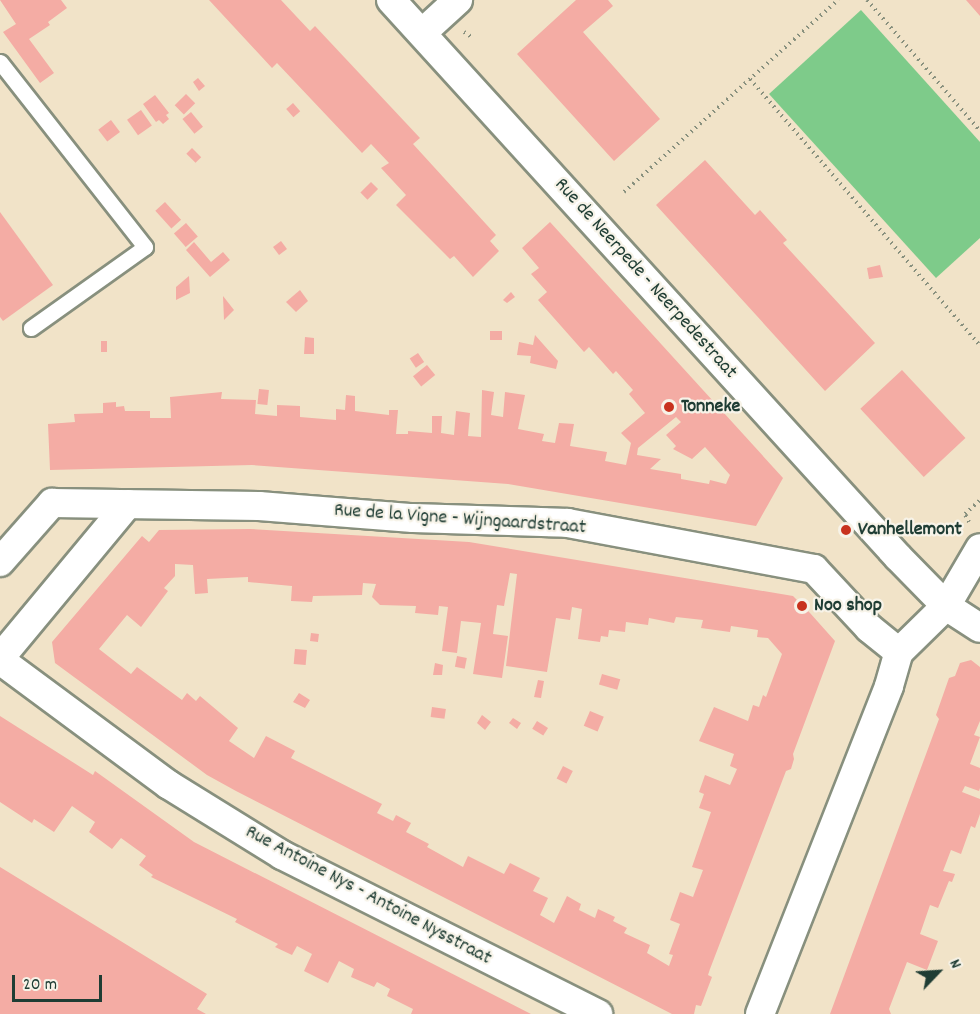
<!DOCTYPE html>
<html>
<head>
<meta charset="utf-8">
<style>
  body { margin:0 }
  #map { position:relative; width:980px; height:1014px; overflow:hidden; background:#f1e3c8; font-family:Dekko,sans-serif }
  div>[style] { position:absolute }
  .green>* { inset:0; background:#7ecb8a }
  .building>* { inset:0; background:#f4aca4; transform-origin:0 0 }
  .path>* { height:4px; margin-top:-2px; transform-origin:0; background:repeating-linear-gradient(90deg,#88907e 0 1.5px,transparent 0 6px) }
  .roads { filter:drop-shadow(2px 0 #88907e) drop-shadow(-2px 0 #88907e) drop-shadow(0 2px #88907e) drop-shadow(0 -2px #88907e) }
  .lane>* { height:15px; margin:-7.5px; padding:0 7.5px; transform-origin:7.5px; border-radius:7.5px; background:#fff }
  .street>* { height:28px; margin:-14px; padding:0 14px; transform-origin:14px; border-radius:14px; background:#fff }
  .dots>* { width:16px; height:16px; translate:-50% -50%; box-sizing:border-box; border:3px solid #f7f3e8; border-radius:50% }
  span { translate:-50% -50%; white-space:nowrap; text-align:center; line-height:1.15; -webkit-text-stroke:4.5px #f7f3e8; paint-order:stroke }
  .street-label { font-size:20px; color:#1f3d34 }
  .poi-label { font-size:20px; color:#1f3d34; font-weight:700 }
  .left { translate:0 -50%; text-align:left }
  .north { position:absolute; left:908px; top:942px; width:60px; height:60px; -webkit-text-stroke:4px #f7f3e8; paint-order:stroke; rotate:65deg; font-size:16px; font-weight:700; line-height:24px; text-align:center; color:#1f3d34 }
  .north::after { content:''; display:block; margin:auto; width:21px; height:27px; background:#1f3d34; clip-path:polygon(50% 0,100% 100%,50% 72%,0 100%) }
  .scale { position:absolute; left:12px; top:975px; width:90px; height:27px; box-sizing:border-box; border:3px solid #1f3d34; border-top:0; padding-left:8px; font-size:18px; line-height:21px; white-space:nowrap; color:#1f3d34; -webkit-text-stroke:4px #f7f3e8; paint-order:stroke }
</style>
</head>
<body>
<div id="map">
  <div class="green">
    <div style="clip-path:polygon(861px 10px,980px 142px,980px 238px,936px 278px,769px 94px)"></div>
  </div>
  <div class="building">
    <div style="clip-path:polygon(0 0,61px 0,67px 8px,48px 22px,50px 25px,29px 39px,54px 73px,40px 83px,3px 32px,16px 24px)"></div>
    <div style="clip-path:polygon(209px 0,281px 0,310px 31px,315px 26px,420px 138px,413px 144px,496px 235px,490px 241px,499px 251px,473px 277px,454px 256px,450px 259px,396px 205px,406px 195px,381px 168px,389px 163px,371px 144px,362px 153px,277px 63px,272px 68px)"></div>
    <div style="clip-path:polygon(576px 0,608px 0,613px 6px,583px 32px,660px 119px,614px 161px,517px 54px)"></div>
    <div style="clip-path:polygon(966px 0,980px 0,980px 16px)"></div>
    <div style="clip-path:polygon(198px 78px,205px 86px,199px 91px,193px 82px)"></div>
    <div style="left:186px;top:94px;width:13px;height:16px;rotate:45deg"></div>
    <div style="clip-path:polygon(155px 95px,169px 113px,166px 115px,169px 119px,163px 124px,159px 120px,156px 122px,143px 104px)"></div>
    <div style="left:293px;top:103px;width:11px;height:9px;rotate:49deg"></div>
    <div style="left:141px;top:110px;width:19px;height:17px;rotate:55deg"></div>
    <div style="left:191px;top:112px;width:19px;height:11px;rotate:51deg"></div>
    <div style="left:111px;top:120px;width:15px;height:16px;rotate:53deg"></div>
    <div style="left:192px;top:148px;width:13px;height:8px;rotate:45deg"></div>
    <div style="clip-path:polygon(705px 160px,755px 215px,760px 210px,787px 240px,783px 243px,875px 343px,825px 391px,656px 205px)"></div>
    <div style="left:371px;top:182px;width:10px;height:15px;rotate:45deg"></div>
    <div style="left:165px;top:202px;width:24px;height:13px;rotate:48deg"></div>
    <div style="clip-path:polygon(0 212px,53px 285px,3px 321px,0 317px)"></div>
    <div style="clip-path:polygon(evenodd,550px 222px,783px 478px,756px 526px,508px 484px,252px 465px,50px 470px,48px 424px,75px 422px,74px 414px,103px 413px,103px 403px,116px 402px,116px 407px,124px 406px,125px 411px,150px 411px,150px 418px,171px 418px,170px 397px,222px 392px,221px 399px,256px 400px,255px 414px,277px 416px,277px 405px,300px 406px,300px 417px,336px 420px,336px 409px,345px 410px,346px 395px,355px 396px,355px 411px,389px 415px,389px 410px,398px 410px,396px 434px,408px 434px,408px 431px,432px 433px,432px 416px,442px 416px,441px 433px,454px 435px,456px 411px,470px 413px,468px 436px,481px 437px,482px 390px,494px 392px,491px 415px,503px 417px,505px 392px,525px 395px,518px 429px,544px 434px,542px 441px,555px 443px,559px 423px,574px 424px,570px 446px,607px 452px,605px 461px,626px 465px,631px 443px,621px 433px,645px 413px,629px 394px,633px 390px,616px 371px,613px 374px,589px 347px,584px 352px,538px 300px,547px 292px,531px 274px,539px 268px,522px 248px,550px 222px,676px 417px,681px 422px,666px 435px,676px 446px,673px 449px,692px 459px,705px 447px,730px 475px,726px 484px,710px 480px,709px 484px,681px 479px,681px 474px,650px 469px,661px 459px,637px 455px,638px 448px,676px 417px)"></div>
    <div style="left:186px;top:223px;width:18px;height:16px;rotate:49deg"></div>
    <div style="left:281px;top:241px;width:10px;height:10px;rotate:53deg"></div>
    <div style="clip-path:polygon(194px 242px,211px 262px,223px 252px,230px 260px,210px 277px,186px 250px)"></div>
    <div style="clip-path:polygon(880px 265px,883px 277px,869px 279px,867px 268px)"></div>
    <div style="clip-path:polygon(189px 276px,190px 293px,176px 300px,176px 287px)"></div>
    <div style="clip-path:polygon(300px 290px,308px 301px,296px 312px,286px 302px)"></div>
    <div style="clip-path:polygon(511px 292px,515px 297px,507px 303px,503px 300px)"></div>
    <div style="clip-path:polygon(223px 296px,234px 310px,224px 320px)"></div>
    <div style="left:490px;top:331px;width:12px;height:9px"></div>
    <div style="clip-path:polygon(535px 335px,558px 361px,556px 369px,530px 363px,531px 356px,517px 355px,519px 342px,533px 345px)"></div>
    <div style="clip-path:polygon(305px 337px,314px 338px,314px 354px,304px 354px)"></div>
    <div style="left:107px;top:341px;width:11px;height:6px;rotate:90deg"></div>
    <div style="left:418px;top:353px;width:11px;height:10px;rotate:56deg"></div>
    <div style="left:427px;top:365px;width:13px;height:18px;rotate:51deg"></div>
    <div style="left:902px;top:370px;width:93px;height:57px;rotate:47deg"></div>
    <div style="left:259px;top:389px;width:10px;height:15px;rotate:6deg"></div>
    <div style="clip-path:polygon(evenodd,250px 529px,469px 542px,793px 596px,810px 613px,835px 641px,793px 754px,794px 759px,791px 769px,786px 771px,710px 969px,708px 975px,712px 977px,701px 1006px,696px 1005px,694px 1014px,672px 1014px,236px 791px,207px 775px,55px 663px,52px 642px,142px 536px,149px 542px,159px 530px,250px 529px,175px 564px,193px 565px,195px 594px,208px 593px,207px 579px,248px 577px,248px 582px,292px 586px,291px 601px,312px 602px,313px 596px,362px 595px,363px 583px,376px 584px,372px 597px,380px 605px,416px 606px,415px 613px,438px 615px,439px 606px,448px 607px,442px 651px,457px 653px,461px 621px,481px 623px,473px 674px,502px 678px,508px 636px,493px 634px,497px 605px,504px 606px,510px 573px,517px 574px,506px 666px,547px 672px,556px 618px,570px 620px,572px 607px,582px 609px,578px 639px,600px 642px,601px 636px,608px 637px,609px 630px,625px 632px,626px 622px,648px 625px,649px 618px,674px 623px,676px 617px,703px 620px,701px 628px,730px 632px,731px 626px,758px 630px,757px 637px,768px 638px,782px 654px,766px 697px,763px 695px,759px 707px,753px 705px,748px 721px,714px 707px,699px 741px,734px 754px,730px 766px,737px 769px,730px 785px,705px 775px,699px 792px,704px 794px,699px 808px,711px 812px,692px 867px,703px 870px,693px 897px,680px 892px,670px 920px,680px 924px,669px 954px,673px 955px,669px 966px,647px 953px,650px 945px,624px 933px,627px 928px,613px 921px,615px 917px,598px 909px,595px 918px,579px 910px,581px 904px,567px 896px,554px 923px,540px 915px,548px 898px,533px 891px,540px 878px,510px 863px,504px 874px,468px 856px,463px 867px,427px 847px,429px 844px,406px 832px,411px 823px,396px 815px,393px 821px,377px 813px,382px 804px,291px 758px,295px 751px,266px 736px,254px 758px,229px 741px,238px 728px,200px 696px,196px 701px,187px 693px,182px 700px,137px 667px,131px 674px,99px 649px,127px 615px,141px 627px,168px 591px,164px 588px,175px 576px,175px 564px)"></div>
    <div style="left:311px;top:633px;width:8px;height:8px;rotate:7deg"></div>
    <div style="left:295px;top:649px;width:12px;height:15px;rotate:5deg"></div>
    <div style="left:457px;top:656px;width:10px;height:11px;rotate:11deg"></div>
    <div style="clip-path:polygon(971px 660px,980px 667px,980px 721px,974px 735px,980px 737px,970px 764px,980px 768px,980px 788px,979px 791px,965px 786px,962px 792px,980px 799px,980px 814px,975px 828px,971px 826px,961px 854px,951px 850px,943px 871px,955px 874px,952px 882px,949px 881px,938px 908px,930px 905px,920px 934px,938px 941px,927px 970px,907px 962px,889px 1009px,891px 1014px,830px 1014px,939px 719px,936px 715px,949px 678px,955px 676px,960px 663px)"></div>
    <div style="clip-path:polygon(435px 663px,443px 665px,442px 675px,433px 675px)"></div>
    <div style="left:602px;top:674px;width:19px;height:11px;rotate:16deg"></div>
    <div style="clip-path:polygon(538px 680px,544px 681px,541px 698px,534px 697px)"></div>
    <div style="clip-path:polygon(299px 693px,310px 700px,305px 708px,293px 702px)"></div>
    <div style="left:432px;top:707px;width:14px;height:10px;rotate:8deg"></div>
    <div style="left:590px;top:711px;width:15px;height:16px;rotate:23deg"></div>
    <div style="clip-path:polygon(482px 715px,491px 722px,485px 730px,477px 723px)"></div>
    <div style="clip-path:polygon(0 716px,93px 775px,95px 771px,194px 842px,531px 1014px,411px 1014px,413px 1009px,387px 996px,390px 989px,377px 982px,374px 987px,351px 977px,354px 969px,339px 961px,328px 983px,304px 971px,312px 954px,297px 946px,292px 955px,275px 947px,278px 944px,235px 922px,237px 919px,151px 877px,153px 875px,139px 865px,146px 856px,121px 838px,112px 849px,89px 832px,95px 822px,72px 806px,54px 832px,34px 819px,32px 823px,0 802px)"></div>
    <div style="clip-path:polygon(513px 718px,521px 723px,517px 729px,509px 723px)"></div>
    <div style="left:537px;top:721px;width:13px;height:9px;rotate:32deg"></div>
    <div style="left:563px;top:766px;width:11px;height:14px;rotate:27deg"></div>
    <div style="clip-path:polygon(0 867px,207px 994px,197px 1009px,206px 1014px,0 1014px)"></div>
  </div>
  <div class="path">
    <div style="left:867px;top:0;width:173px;rotate:49.2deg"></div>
    <div style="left:464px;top:32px;width:11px;rotate:34deg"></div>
    <div style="left:750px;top:79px;width:352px;rotate:49.2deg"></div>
    <div style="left:624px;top:192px;width:288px;rotate:-41.9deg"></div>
    <div style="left:969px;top:522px;width:9px;rotate:-117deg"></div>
    <div style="left:965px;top:514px;width:21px;rotate:-43deg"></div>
  </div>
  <div class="roads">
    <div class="lane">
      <div style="left:0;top:62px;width:235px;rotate:51.9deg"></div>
      <div style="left:145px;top:247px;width:140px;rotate:144.6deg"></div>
    </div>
    <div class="street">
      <div style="left:391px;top:0;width:753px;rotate:47.69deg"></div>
      <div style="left:898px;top:557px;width:69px;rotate:45.6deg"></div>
      <div style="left:946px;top:606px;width:40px;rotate:32.9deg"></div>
      <div style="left:422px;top:33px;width:49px;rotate:-42.5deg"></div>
      <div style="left:0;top:562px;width:79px;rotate:-48.6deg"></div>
      <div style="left:52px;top:503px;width:207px;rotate:0.8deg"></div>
      <div style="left:259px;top:506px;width:154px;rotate:4.5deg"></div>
      <div style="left:413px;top:518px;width:155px;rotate:1.8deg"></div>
      <div style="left:568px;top:523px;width:250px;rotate:10.6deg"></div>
      <div style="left:814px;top:569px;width:81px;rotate:47deg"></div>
      <div style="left:869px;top:628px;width:38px;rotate:39deg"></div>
      <div style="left:0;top:658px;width:200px;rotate:-50.3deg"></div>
      <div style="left:0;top:660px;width:210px;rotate:36.5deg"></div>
      <div style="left:169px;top:785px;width:133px;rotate:31.8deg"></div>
      <div style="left:282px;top:855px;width:354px;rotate:26.7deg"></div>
      <div style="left:760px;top:1014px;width:352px;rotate:-68.5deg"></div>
      <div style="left:889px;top:686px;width:35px;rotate:-74deg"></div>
      <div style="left:899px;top:652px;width:66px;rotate:-44.4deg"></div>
      <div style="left:946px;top:606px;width:67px;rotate:-59.6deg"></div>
    </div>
  </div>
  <div class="dots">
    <div style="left:669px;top:407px;background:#c8321e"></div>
    <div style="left:846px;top:530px;background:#c8321e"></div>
    <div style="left:802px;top:606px;background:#c8321e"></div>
  </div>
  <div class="street-label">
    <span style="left:645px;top:279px;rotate:48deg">Rue de Neerpede - Neerpedestraat</span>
    <span style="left:460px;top:520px;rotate:4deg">Rue de la Vigne - Wijngaardstraat</span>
    <span style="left:368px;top:896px;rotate:28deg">Rue Antoine Nys - Antoine Nysstraat</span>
  </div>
  <div class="poi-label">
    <span class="left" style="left:681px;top:407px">Tonneke</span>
    <span class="left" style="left:858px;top:530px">Vanhellemont</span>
    <span class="left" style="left:814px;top:606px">Noo shop</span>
  </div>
  <div class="north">N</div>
  <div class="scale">20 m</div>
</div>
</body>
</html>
